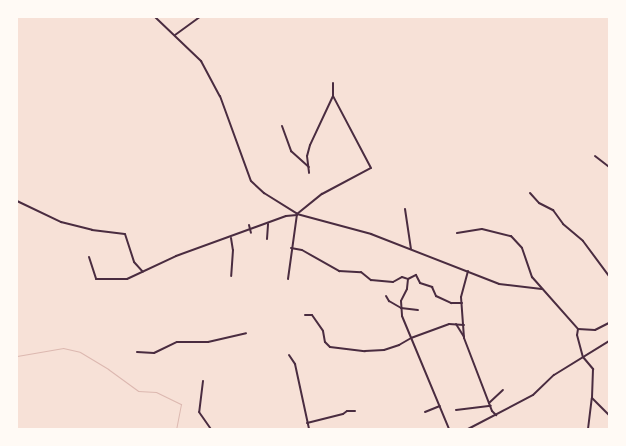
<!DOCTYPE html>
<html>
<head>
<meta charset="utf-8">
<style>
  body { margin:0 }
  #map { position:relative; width:626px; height:446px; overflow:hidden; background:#f7e1d7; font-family:Signika,sans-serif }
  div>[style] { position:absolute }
  .stream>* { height:1px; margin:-0.5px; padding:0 0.5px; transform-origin:0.5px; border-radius:0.5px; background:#dcb8b0 }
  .minor>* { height:2px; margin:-1px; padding:0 1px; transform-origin:1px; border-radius:1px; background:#4a2c40 }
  span { translate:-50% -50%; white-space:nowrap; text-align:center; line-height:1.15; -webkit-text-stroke:3px #fffaf5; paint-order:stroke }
  .frame { position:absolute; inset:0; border:18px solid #fffaf5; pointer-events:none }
</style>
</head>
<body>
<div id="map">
  <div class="stream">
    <div style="left:17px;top:356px;width:47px;rotate:-9.9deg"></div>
    <div style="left:63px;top:348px;width:17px;rotate:13deg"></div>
    <div style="left:80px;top:352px;width:33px;rotate:31deg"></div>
    <div style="left:108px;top:369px;width:37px;rotate:36deg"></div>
    <div style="left:138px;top:391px;width:18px;rotate:3deg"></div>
    <div style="left:156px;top:392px;width:28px;rotate:26deg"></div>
    <div style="left:181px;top:404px;width:25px;rotate:101deg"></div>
  </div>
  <div class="minor">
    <div style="left:155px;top:17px;width:64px;rotate:43.7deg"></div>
    <div style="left:201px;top:61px;width:40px;rotate:62deg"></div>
    <div style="left:220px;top:96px;width:90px;rotate:70deg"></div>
    <div style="left:251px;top:181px;width:18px;rotate:43deg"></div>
    <div style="left:264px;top:193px;width:39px;rotate:32deg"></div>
    <div style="left:297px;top:214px;width:77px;rotate:15.1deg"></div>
    <div style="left:371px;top:234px;width:137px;rotate:21.3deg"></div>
    <div style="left:499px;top:284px;width:43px;rotate:6.6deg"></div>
    <div style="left:175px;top:35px;width:31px;rotate:-36deg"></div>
    <div style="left:333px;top:96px;width:13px;rotate:-90deg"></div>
    <div style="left:282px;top:126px;width:27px;rotate:70deg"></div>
    <div style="left:291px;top:151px;width:24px;rotate:42deg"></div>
    <div style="left:595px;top:156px;width:18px;rotate:38deg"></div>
    <div style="left:530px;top:193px;width:13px;rotate:48deg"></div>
    <div style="left:539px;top:203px;width:16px;rotate:27deg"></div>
    <div style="left:553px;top:210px;width:17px;rotate:54deg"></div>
    <div style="left:563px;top:224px;width:26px;rotate:40deg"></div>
    <div style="left:583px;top:241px;width:44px;rotate:53.4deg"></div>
    <div style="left:17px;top:201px;width:49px;rotate:25.5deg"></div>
    <div style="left:61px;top:222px;width:32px;rotate:14deg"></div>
    <div style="left:92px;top:230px;width:33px;rotate:7deg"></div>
    <div style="left:125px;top:234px;width:29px;rotate:72deg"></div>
    <div style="left:134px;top:262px;width:13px;rotate:48deg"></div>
    <div style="left:405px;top:209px;width:40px;rotate:81.5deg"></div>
    <div style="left:249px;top:225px;width:8px;rotate:76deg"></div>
    <div style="left:457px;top:233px;width:25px;rotate:-9deg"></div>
    <div style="left:482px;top:229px;width:30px;rotate:14deg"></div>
    <div style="left:511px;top:236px;width:16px;rotate:47deg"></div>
    <div style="left:522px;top:248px;width:31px;rotate:71deg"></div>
    <div style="left:532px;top:277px;width:69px;rotate:48.5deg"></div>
    <div style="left:578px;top:329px;width:17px;rotate:3deg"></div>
    <div style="left:595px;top:330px;width:16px;rotate:-27deg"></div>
    <div style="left:231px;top:238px;width:12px;rotate:81deg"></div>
    <div style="left:233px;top:250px;width:26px;rotate:94deg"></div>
    <div style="left:267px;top:239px;width:15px;rotate:-86deg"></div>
    <div style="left:291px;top:248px;width:11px;rotate:10deg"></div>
    <div style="left:302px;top:250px;width:43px;rotate:29.6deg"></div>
    <div style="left:339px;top:271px;width:22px;rotate:3deg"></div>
    <div style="left:361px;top:272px;width:13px;rotate:39deg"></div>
    <div style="left:371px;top:280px;width:22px;rotate:5deg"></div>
    <div style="left:393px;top:282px;width:10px;rotate:-29deg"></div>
    <div style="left:402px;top:277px;width:6px;rotate:18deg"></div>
    <div style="left:408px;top:279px;width:9px;rotate:-27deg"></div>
    <div style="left:416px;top:275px;width:9px;rotate:63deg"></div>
    <div style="left:420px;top:283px;width:13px;rotate:18deg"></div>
    <div style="left:432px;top:287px;width:10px;rotate:66deg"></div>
    <div style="left:436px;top:296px;width:17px;rotate:25deg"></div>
    <div style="left:451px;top:303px;width:11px"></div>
    <div style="left:89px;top:257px;width:23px;rotate:72deg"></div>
    <div style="left:96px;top:279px;width:31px"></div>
    <div style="left:127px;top:279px;width:54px;rotate:-25.1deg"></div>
    <div style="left:176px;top:256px;width:117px;rotate:-20deg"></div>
    <div style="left:286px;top:216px;width:11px;rotate:-5deg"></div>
    <div style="left:468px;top:271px;width:27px;rotate:105deg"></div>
    <div style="left:461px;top:297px;width:41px;rotate:85.8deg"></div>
    <div style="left:464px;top:338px;width:78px;rotate:69deg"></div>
    <div style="left:492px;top:411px;width:6px;rotate:45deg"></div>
    <div style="left:288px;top:279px;width:66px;rotate:-82.1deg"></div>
    <div style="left:297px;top:214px;width:32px;rotate:-39deg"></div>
    <div style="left:322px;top:194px;width:55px;rotate:-28deg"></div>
    <div style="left:371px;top:168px;width:81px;rotate:-117.8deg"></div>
    <div style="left:333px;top:96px;width:54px;rotate:115.1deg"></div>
    <div style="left:310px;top:145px;width:11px;rotate:105deg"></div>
    <div style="left:307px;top:156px;width:17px;rotate:83deg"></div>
    <div style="left:408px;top:279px;width:10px;rotate:96deg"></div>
    <div style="left:407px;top:289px;width:13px;rotate:117deg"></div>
    <div style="left:401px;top:301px;width:15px;rotate:86deg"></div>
    <div style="left:402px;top:316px;width:122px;rotate:67.4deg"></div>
    <div style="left:386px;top:296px;width:6px;rotate:59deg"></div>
    <div style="left:389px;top:301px;width:14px;rotate:30deg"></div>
    <div style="left:401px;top:308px;width:17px;rotate:7deg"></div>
    <div style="left:305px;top:315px;width:7px"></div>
    <div style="left:312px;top:315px;width:19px;rotate:55deg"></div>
    <div style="left:323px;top:331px;width:11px;rotate:80deg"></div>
    <div style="left:325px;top:342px;width:7px;rotate:45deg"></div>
    <div style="left:330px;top:347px;width:35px;rotate:7deg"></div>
    <div style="left:365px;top:351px;width:19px;rotate:-3deg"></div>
    <div style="left:384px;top:350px;width:16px;rotate:-18deg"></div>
    <div style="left:399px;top:345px;width:14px;rotate:-30deg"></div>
    <div style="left:411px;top:338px;width:40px;rotate:-20.2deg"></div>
    <div style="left:449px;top:324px;width:15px;rotate:4deg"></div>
    <div style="left:456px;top:324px;width:15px;rotate:58deg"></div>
    <div style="left:578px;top:329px;width:6px;rotate:99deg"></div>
    <div style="left:577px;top:335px;width:23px;rotate:75deg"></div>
    <div style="left:583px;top:357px;width:16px;rotate:50deg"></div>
    <div style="left:593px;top:369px;width:29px;rotate:92deg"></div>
    <div style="left:592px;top:398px;width:24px;rotate:45deg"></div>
    <div style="left:137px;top:352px;width:17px;rotate:3deg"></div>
    <div style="left:154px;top:353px;width:25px;rotate:-26deg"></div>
    <div style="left:177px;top:342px;width:31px"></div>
    <div style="left:208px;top:342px;width:39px;rotate:-13deg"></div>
    <div style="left:289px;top:355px;width:11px;rotate:56deg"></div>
    <div style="left:295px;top:364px;width:66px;rotate:77.8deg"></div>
    <div style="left:203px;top:381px;width:31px;rotate:97deg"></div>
    <div style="left:199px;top:412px;width:21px;rotate:55deg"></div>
    <div style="left:489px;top:403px;width:19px;rotate:-43deg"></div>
    <div style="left:456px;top:410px;width:35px;rotate:-7deg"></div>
    <div style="left:425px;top:412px;width:16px;rotate:-22deg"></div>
    <div style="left:307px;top:423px;width:37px;rotate:-14deg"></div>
    <div style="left:343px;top:414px;width:5px;rotate:-37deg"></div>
    <div style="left:347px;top:411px;width:8px"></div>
    <div style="left:468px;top:429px;width:73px;rotate:-27.6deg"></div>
    <div style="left:533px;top:395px;width:29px;rotate:-44deg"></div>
    <div style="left:554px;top:375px;width:65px;rotate:-31.7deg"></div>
    <div style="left:588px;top:429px;width:31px;rotate:-83deg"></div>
  </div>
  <div class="frame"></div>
</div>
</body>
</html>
